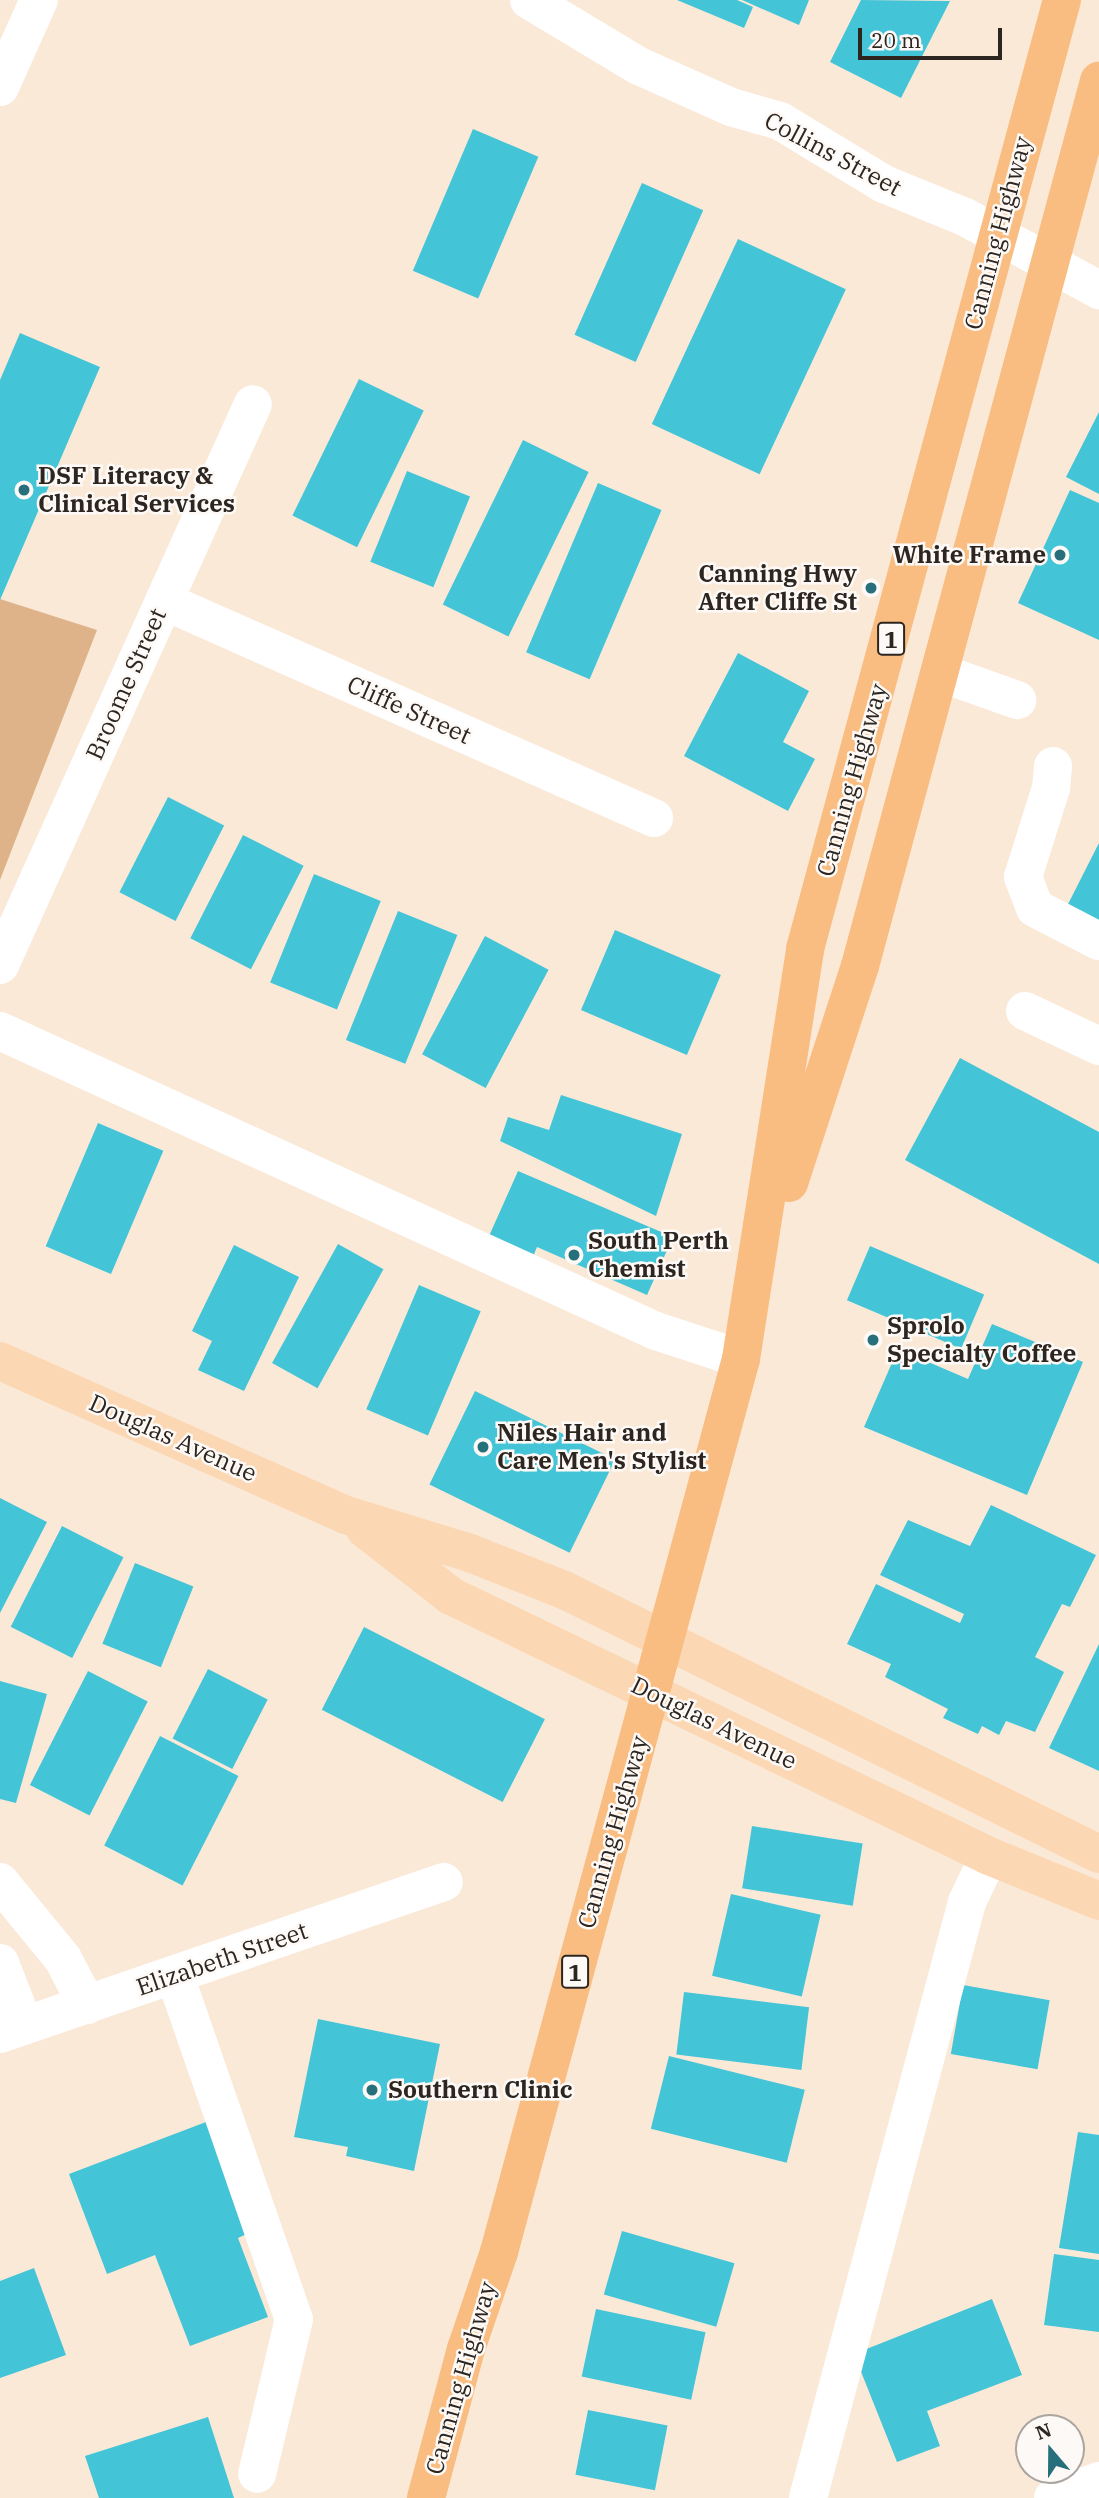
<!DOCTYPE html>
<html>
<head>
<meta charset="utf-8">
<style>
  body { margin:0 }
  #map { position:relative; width:1099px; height:2498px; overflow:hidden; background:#fbe9d8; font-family:"IBM Plex Serif",serif }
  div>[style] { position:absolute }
  .green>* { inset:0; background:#deb389 }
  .building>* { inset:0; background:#43c4d7; transform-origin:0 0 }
  .minor>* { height:38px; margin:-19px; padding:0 19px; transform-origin:19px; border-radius:19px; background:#fff }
  .major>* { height:38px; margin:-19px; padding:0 19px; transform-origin:19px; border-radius:19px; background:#fbd7b3 }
  .highway>* { height:38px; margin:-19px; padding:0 19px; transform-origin:19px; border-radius:19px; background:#f9bd81 }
  .dots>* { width:19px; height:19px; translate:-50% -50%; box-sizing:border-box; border:4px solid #fdf9f6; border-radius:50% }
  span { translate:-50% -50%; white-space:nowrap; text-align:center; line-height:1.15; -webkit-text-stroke:5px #fdf9f6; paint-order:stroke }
  .shield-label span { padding:2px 5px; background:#fdf9f6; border:2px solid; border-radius:5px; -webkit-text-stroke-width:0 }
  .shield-label { font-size:23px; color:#2d2620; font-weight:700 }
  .street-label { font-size:24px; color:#2d2620 }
  .poi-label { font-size:24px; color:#2d2620; font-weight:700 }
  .left { translate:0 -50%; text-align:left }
  .right { translate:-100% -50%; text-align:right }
  .north { position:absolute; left:1015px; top:2414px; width:70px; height:70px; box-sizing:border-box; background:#fdf9f6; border:2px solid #aaa5a0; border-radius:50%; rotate:340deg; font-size:19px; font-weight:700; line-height:28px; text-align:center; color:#2d2620 }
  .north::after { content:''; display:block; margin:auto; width:24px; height:32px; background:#276f7b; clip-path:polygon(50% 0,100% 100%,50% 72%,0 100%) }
  .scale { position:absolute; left:858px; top:28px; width:144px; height:32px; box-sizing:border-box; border:4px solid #2d2620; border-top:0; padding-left:9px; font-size:21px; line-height:24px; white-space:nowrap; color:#2d2620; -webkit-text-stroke:5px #fdf9f6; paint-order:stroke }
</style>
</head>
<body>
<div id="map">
  <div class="green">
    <div style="clip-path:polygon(0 599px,97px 630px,0 880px)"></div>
  </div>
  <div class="building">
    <div style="clip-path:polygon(677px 0,737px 0,753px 7px,744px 28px)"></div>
    <div style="clip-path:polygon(742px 0,809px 0,799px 25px)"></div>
    <div style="clip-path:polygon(861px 0,950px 1px,901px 98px,830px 62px)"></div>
    <div style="left:473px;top:129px;width:71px;height:154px;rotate:23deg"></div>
    <div style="left:642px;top:183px;width:67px;height:166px;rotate:24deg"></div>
    <div style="left:738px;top:239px;width:119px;height:204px;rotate:25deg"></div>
    <div style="clip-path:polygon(20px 333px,100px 367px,0 600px,0 380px)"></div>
    <div style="left:359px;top:379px;width:72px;height:152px;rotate:26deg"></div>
    <div style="clip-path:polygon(1099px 412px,1099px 494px,1066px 477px)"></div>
    <div style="left:523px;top:440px;width:73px;height:183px;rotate:26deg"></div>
    <div style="left:407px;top:471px;width:68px;height:98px;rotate:22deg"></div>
    <div style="left:598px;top:483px;width:69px;height:184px;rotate:23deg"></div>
    <div style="clip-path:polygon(1070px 490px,1099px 503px,1099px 640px,1018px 603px)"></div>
    <div style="clip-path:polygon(738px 653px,809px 691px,783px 742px,815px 759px,788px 811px,684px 756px)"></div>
    <div style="left:168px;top:797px;width:63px;height:107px;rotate:27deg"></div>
    <div style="left:243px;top:835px;width:68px;height:116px;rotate:27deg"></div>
    <div style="clip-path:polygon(1099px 843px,1099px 956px,1065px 910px)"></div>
    <div style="left:314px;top:874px;width:72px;height:117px;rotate:22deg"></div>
    <div style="left:398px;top:911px;width:64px;height:139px;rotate:22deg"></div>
    <div style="left:615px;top:930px;width:115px;height:87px;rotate:23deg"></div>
    <div style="left:485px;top:936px;width:72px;height:134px;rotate:28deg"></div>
    <div style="clip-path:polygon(960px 1058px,1099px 1132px,1099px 1264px,905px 1160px)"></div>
    <div style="clip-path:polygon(561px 1095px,682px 1134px,656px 1216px,500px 1141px,508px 1117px,549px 1130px)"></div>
    <div style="left:98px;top:1123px;width:71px;height:134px;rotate:23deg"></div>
    <div style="clip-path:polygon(518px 1171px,673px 1237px,647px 1295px,537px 1247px,530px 1264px,485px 1245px)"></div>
    <div style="left:338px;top:1244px;width:52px;height:136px;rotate:29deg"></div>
    <div style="clip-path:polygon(234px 1245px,299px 1277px,244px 1391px,198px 1370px,212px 1341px,192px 1331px)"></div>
    <div style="left:870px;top:1246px;width:124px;height:59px;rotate:23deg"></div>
    <div style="left:419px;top:1285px;width:67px;height:135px;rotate:23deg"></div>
    <div style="clip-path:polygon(992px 1324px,1083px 1362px,1027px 1495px,864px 1427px,898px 1349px,968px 1379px)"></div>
    <div style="left:475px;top:1391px;width:156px;height:104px;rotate:26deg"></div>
    <div style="clip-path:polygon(0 1498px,47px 1522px,0 1613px)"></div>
    <div style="clip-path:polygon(991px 1505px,1096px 1555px,1070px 1607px,1062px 1604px,1035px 1657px,1064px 1672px,1035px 1732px,1006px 1721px,999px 1735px,982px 1726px,978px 1734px,943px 1718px,948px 1709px,885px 1677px,891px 1664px,847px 1644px,876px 1584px,960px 1623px,964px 1614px,880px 1575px,908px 1520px,970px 1546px)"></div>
    <div style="left:62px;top:1526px;width:69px;height:113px;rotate:27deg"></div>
    <div style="left:135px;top:1563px;width:63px;height:87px;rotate:22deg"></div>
    <div style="left:364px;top:1627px;width:203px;height:93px;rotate:27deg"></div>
    <div style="clip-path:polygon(1099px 1644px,1099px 1771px,1049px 1748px)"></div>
    <div style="left:208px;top:1669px;width:67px;height:78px;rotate:27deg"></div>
    <div style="left:88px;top:1671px;width:67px;height:128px;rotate:27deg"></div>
    <div style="clip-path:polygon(0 1681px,47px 1694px,16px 1803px,0 1799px)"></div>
    <div style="left:160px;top:1736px;width:88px;height:123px;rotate:27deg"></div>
    <div style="left:752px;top:1826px;width:112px;height:63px;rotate:9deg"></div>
    <div style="left:731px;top:1894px;width:92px;height:84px;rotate:13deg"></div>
    <div style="left:963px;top:1985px;width:88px;height:70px;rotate:10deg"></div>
    <div style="left:684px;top:1992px;width:126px;height:63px;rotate:7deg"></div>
    <div style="clip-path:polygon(318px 2019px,440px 2044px,414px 2171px,346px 2156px,348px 2147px,294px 2137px)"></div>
    <div style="left:669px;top:2056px;width:140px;height:75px;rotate:14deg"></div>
    <div style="clip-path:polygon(206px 2122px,249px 2233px,238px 2238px,268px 2317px,190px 2346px,155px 2255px,107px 2274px,69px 2174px)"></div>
    <div style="clip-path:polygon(1078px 2132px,1099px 2135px,1099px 2254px,1059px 2248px)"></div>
    <div style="left:622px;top:2231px;width:117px;height:66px;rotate:16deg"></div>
    <div style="clip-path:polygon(1054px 2254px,1099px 2260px,1099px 2332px,1044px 2325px)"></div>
    <div style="clip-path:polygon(34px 2268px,66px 2355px,0 2378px,0 2281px)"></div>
    <div style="clip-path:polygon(992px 2299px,1022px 2375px,927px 2411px,940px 2446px,897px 2462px,854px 2354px)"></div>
    <div style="left:596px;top:2309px;width:112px;height:69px;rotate:12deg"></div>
    <div style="left:588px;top:2410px;width:81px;height:66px;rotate:11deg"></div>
    <div style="clip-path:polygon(208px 2417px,234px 2498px,99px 2498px,85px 2456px)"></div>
  </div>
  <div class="minor">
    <div style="left:529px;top:0;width:128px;rotate:31deg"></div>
    <div style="left:639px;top:66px;width:101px;rotate:24deg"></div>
    <div style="left:731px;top:107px;width:51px;rotate:15.9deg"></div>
    <div style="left:780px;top:121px;width:122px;rotate:31.2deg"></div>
    <div style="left:884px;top:184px;width:87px;rotate:22.2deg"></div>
    <div style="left:965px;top:217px;width:153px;rotate:28.6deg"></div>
    <div style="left:0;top:87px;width:95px;rotate:-65.9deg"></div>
    <div style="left:164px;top:601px;width:536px;rotate:23.89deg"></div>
    <div style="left:941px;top:673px;width:81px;rotate:19.6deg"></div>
    <div style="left:1053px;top:766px;width:22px;rotate:95deg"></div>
    <div style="left:1051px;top:788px;width:93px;rotate:107.5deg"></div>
    <div style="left:1023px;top:877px;width:33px;rotate:69deg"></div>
    <div style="left:1035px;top:908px;width:72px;rotate:27.3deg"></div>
    <div style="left:0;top:965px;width:615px;rotate:-65.73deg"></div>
    <div style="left:1025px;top:1011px;width:82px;rotate:25.3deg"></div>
    <div style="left:0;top:1031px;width:721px;rotate:24.58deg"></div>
    <div style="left:656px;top:1331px;width:89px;rotate:18.2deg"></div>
    <div style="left:0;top:1882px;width:99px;rotate:50.7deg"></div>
    <div style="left:63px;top:1959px;width:52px;rotate:62.4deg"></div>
    <div style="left:0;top:1963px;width:66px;rotate:68.8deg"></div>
    <div style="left:175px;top:1976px;width:363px;rotate:70.9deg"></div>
    <div style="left:294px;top:2319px;width:159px;rotate:103.4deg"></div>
    <div style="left:0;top:2034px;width:469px;rotate:-18.9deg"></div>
    <div style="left:808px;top:2498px;width:617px;rotate:-75.06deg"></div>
    <div style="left:967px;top:1902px;width:51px;rotate:-64.4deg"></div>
    <div style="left:1053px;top:2498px;width:49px;rotate:-20.3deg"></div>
  </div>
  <div class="major">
    <div style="left:0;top:1361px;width:379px;rotate:24deg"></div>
    <div style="left:346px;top:1515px;width:130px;rotate:17deg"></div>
    <div style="left:470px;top:1553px;width:101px;rotate:21.5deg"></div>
    <div style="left:564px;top:1590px;width:597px;rotate:26.26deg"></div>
    <div style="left:365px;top:1529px;width:109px;rotate:37.9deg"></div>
    <div style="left:451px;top:1596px;width:598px;rotate:25.79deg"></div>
    <div style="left:989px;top:1856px;width:119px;rotate:22.2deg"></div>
  </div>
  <div class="highway">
    <div style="left:789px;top:1183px;width:228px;rotate:-71.9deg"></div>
    <div style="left:860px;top:966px;width:917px;rotate:-74.89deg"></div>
    <div style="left:426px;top:2498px;width:154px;rotate:-75deg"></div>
    <div style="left:466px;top:2349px;width:102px;rotate:-71.2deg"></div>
    <div style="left:499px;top:2252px;width:925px;rotate:-74.84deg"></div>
    <div style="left:741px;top:1359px;width:415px;rotate:-81.1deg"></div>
    <div style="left:805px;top:949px;width:983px;rotate:-74.85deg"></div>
  </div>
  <div class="dots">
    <div style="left:24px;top:490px;background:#276f7b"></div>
    <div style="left:1060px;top:555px;background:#276f7b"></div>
    <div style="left:871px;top:588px;background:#276f7b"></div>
    <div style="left:574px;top:1255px;background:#276f7b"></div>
    <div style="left:873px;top:1340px;background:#276f7b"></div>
    <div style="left:483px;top:1447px;background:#276f7b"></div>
    <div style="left:372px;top:2090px;background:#276f7b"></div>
  </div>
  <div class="shield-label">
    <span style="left:891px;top:639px">1</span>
    <span style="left:575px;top:1972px">1</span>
  </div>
  <div class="street-label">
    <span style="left:833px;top:154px;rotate:28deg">Collins Street</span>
    <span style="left:998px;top:233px;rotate:-75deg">Canning Highway</span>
    <span style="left:126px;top:684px;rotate:-66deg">Broome Street</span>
    <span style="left:409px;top:710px;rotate:24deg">Cliffe Street</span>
    <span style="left:852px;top:780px;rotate:-74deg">Canning Highway</span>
    <span style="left:173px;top:1438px;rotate:24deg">Douglas Avenue</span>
    <span style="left:714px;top:1723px;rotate:26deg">Douglas Avenue</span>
    <span style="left:613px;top:1832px;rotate:-74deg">Canning Highway</span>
    <span style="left:222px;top:1959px;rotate:-19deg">Elizabeth Street</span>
    <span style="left:461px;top:2378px;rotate:-74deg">Canning Highway</span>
  </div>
  <div class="poi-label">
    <span class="left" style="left:38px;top:490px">DSF Literacy &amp;<br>Clinical Services</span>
    <span class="right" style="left:1046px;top:555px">White Frame</span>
    <span class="right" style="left:857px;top:588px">Canning Hwy<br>After Cliffe St</span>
    <span class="left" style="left:588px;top:1255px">South Perth<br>Chemist</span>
    <span class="left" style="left:887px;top:1340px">Sprolo<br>Specialty Coffee</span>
    <span class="left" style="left:497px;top:1447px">Niles Hair and<br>Care Men's Stylist</span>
    <span class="left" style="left:388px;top:2090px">Southern Clinic</span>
  </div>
  <div class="north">N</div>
  <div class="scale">20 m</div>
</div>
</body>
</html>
